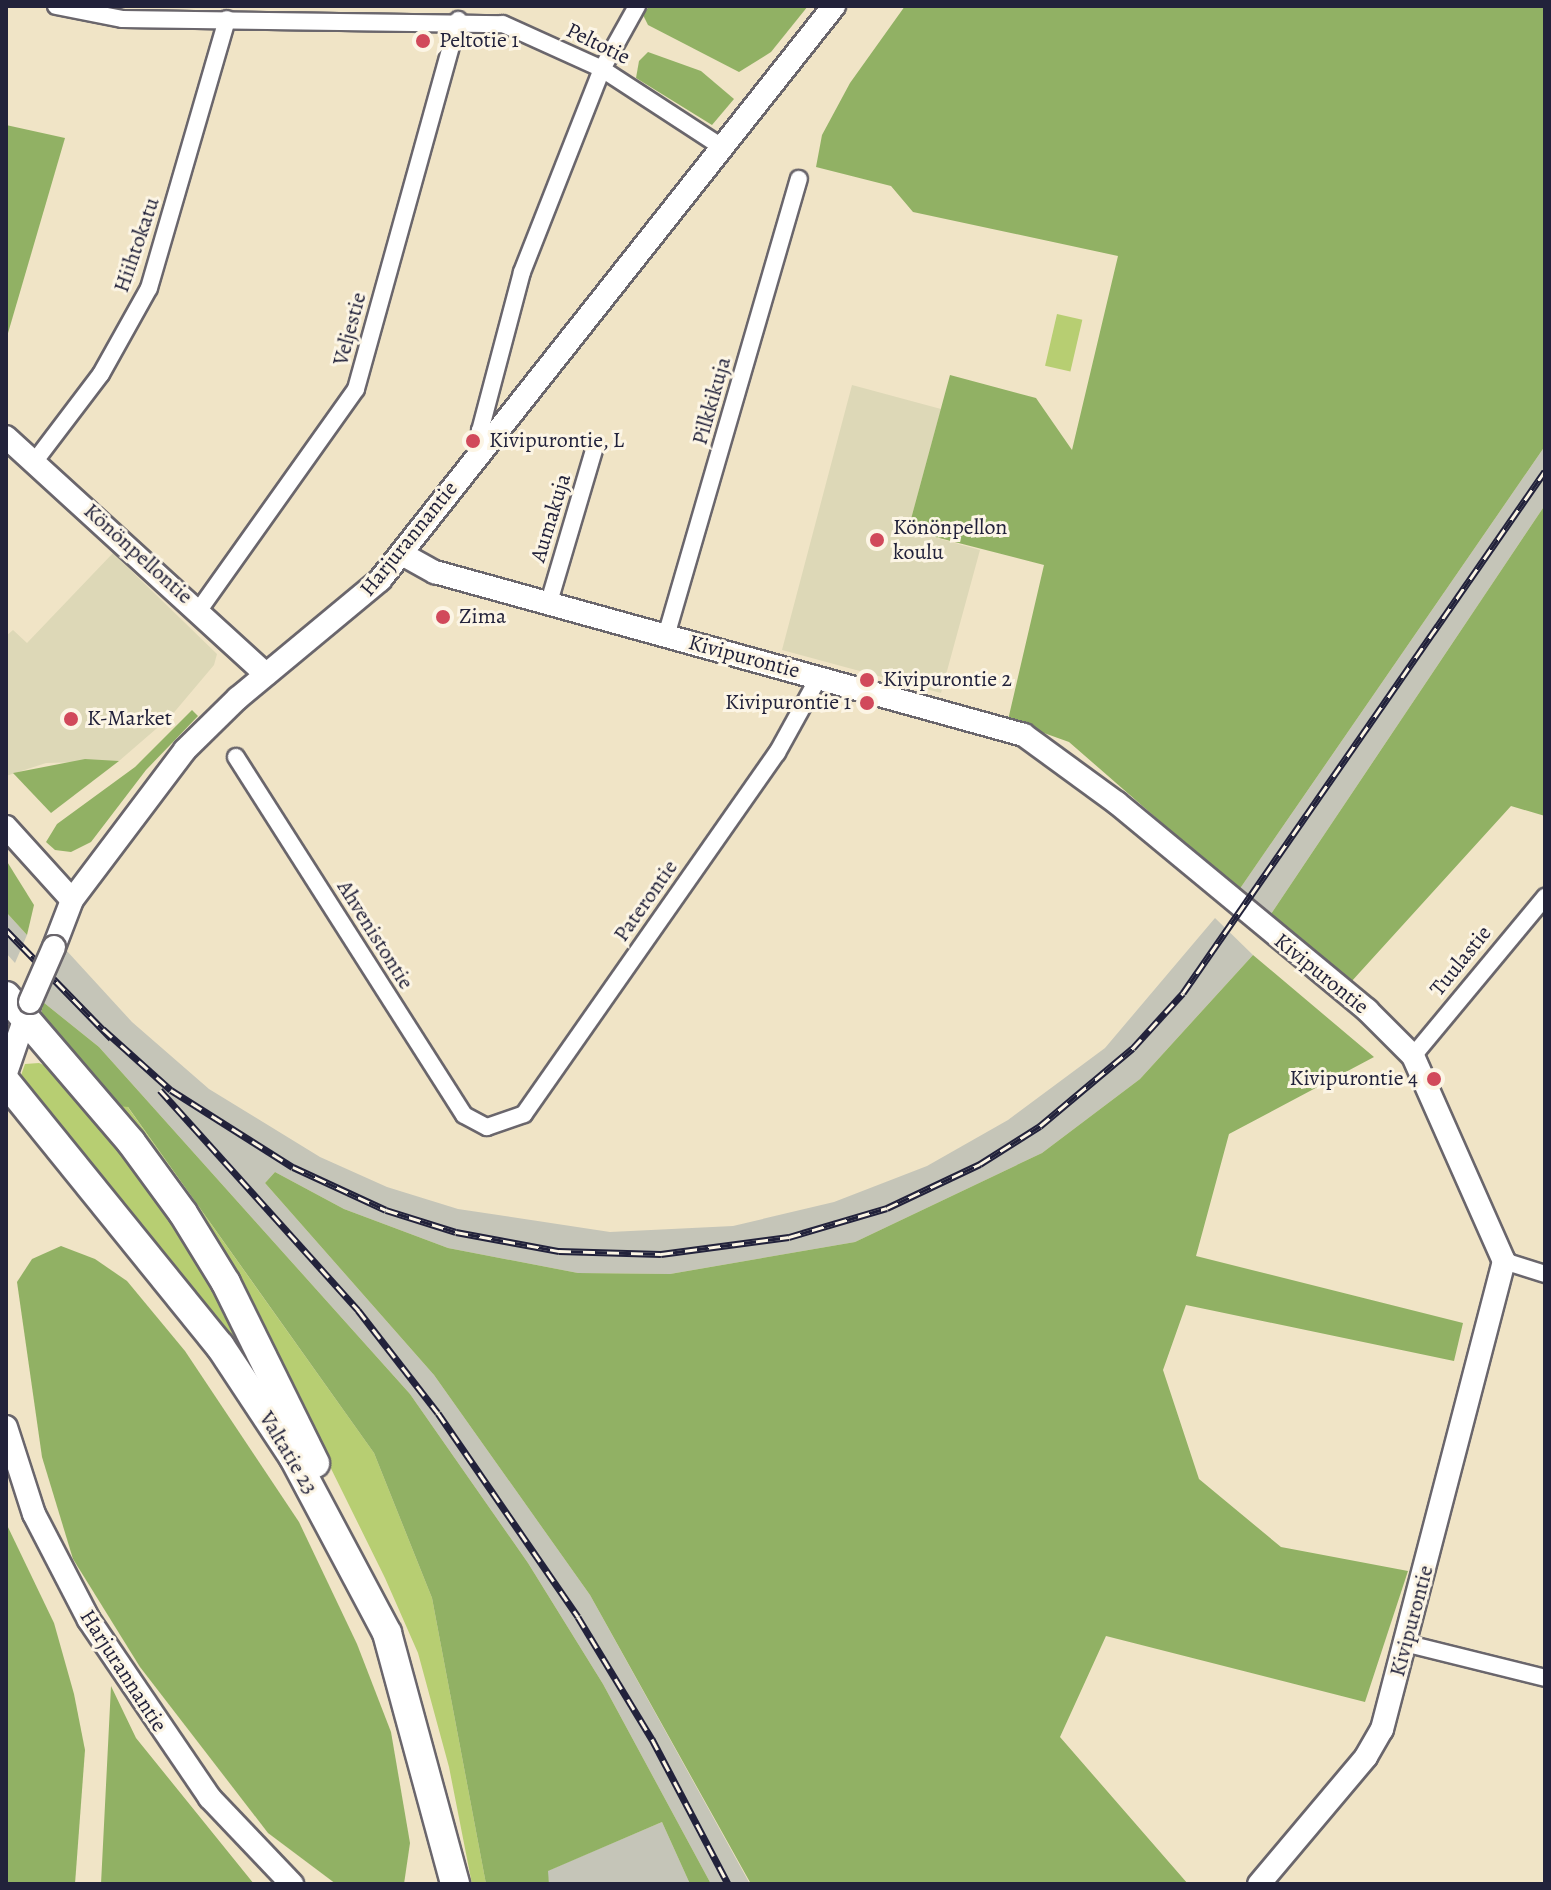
<!DOCTYPE html>
<html>
<head>
<meta charset="utf-8">
<style>
  body { margin:0 }
  #map { position:relative; width:1551px; height:1890px; overflow:hidden; background:#f0e4c6; font-family:Alegreya,serif }
  div>[style] { position:absolute }
  .built>* { inset:0; background:#ddd8b7 }
  .industrial>* { inset:0; background:#c5c5b8 }
  .green>* { inset:0; background:#b7ce72; transform-origin:0 0 }
  .forest>* { inset:0; background:#91b164 }
  .roads { filter:drop-shadow(2px 0 #6a666c) drop-shadow(-2px 0 #6a666c) drop-shadow(0 2px #6a666c) drop-shadow(0 -2px #6a666c) }
  .street>* { height:16px; margin:-8px; padding:0 8px; transform-origin:8px; border-radius:8px; background:#fff }
  .secondary>* { height:22px; margin:-11px; padding:0 11px; transform-origin:11px; border-radius:11px; background:#fff }
  .highway>* { height:28px; margin:-14px; padding:0 14px; transform-origin:14px; border-radius:14px; background:#fff }
  .rail>* { height:7px; margin-top:-3.5px; transform-origin:0; background:repeating-linear-gradient(90deg,#fcf5e5 0 12px,#22223b 0 24px); box-sizing:border-box; border-block:2px solid #22223b }
  .bridges { filter:drop-shadow(2px 0 #6a666c) drop-shadow(-2px 0 #6a666c) drop-shadow(0 2px #6a666c) drop-shadow(0 -2px #6a666c) }
  .secondary-bridge>* { height:22px; margin:-11px; padding:0 11px; transform-origin:11px; border-radius:11px; background:#fff }
  .dots>* { width:22px; height:22px; translate:-50% -50%; box-sizing:border-box; border:4px solid #fcf5e5; border-radius:50% }
  span { translate:-50% -50%; white-space:nowrap; text-align:center; line-height:1.15; -webkit-text-stroke:6px #fcf5e5; paint-order:stroke }
  .poi-label { font-size:22px; color:#22223b }
  .left { translate:0 -50%; text-align:left }
  .right { translate:-100% -50%; text-align:right }
  .street-label { font-size:22px; color:#22223b }
  .frame { position:absolute; inset:0; border:8px solid #22223b; pointer-events:none }
</style>
</head>
<body>
<div id="map">
  <div class="built">
    <div style="clip-path:polygon(852px 385px,941px 409px,908px 530px,980px 550px,941px 693px,782px 650px)"></div>
    <div style="clip-path:polygon(113px 553px,217px 654px,214px 665px,171px 716px,119px 761px,46px 763px,6px 776px,6px 636px,13px 630px,27px 643px)"></div>
  </div>
  <div class="industrial">
    <div style="clip-path:polygon(1545px 446px,1545px 505px,1271px 914px,1239px 890px)"></div>
    <div style="clip-path:polygon(6px 912px,27px 935px,15px 963px,6px 953px)"></div>
    <div style="clip-path:polygon(1215px 918px,1253px 955px,1140px 1079px,1042px 1153px,855px 1242px,670px 1274px,578px 1273px,448px 1248px,344px 1209px,275px 1172px,265px 1183px,434px 1375px,590px 1595px,750px 1884px,711px 1884px,603px 1684px,528px 1563px,410px 1394px,99px 1047px,43px 1002px,66px 950px,132px 1022px,209px 1089px,320px 1157px,387px 1187px,458px 1209px,610px 1232px,733px 1226px,834px 1202px,927px 1166px,1008px 1120px,1105px 1048px)"></div>
    <div style="clip-path:polygon(662px 1822px,690px 1884px,549px 1884px,547px 1871px)"></div>
  </div>
  <div class="green">
    <div style="left:1057px;top:314px;width:26px;height:53px;rotate:13deg"></div>
    <div style="clip-path:polygon(39px 1063px,53px 1069px,152px 1184px,185px 1231px,303px 1451px,19px 1081px,25px 1064px)"></div>
    <div style="clip-path:polygon(118px 1106px,127px 1106px,374px 1453px,432px 1598px,486px 1884px,472px 1884px,449px 1767px,418px 1653px,385px 1578px,239px 1282px)"></div>
  </div>
  <div class="forest">
    <div style="clip-path:polygon(649px 6px,808px 6px,771px 52px,739px 72px,648px 25px,643px 15px)"></div>
    <div style="clip-path:polygon(905px 6px,1545px 6px,1545px 446px,1239px 890px,1069px 742px,1008px 720px,1044px 565px,908px 530px,950px 375px,1036px 398px,1072px 450px,1118px 256px,913px 212px,891px 186px,816px 167px,822px 135px,850px 83px)"></div>
    <div style="clip-path:polygon(648px 52px,701px 71px,734px 99px,712px 125px,636px 78px,639px 61px)"></div>
    <div style="clip-path:polygon(6px 125px,65px 138px,6px 340px)"></div>
    <div style="clip-path:polygon(1545px 505px,1545px 816px,1511px 806px,1351px 982px,1271px 914px)"></div>
    <div style="clip-path:polygon(192px 710px,198px 716px,146px 770px,91px 842px,71px 852px,55px 850px,46px 842px,57px 824px,135px 767px)"></div>
    <div style="clip-path:polygon(85px 759px,119px 761px,51px 813px,13px 773px)"></div>
    <div style="clip-path:polygon(6px 860px,34px 905px,27px 935px,6px 912px)"></div>
    <div style="clip-path:polygon(1253px 955px,1374px 1057px,1229px 1134px,1196px 1256px,1463px 1323px,1454px 1361px,1186px 1305px,1163px 1370px,1199px 1479px,1281px 1547px,1408px 1571px,1365px 1702px,1106px 1636px,1060px 1737px,1188px 1884px,751px 1884px,590px 1595px,434px 1375px,265px 1183px,275px 1172px,344px 1209px,448px 1248px,578px 1273px,670px 1274px,855px 1242px,1042px 1153px,1140px 1079px)"></div>
    <div style="clip-path:polygon(43px 1002px,99px 1047px,410px 1394px,528px 1563px,603px 1684px,711px 1884px,690px 1884px,662px 1822px,548px 1871px,549px 1884px,486px 1884px,432px 1598px,374px 1453px,128px 1107px,118px 1106px,41px 1017px)"></div>
    <div style="clip-path:polygon(61px 1246px,95px 1259px,127px 1281px,185px 1351px,299px 1522px,357px 1644px,391px 1732px,410px 1843px,404px 1884px,336px 1884px,268px 1833px,140px 1667px,73px 1559px,42px 1457px,17px 1282px,32px 1259px)"></div>
    <div style="clip-path:polygon(6px 1523px,54px 1623px,74px 1694px,85px 1750px,75px 1884px,6px 1884px)"></div>
    <div style="clip-path:polygon(111px 1686px,136px 1738px,254px 1884px,101px 1884px)"></div>
  </div>
  <div class="roads">
    <div class="street">
      <div style="left:56px;top:6px;width:67px;rotate:11.1deg"></div>
      <div style="left:122px;top:19px;width:381px;rotate:0.8deg"></div>
      <div style="left:503px;top:24px;width:109px;rotate:24.4deg"></div>
      <div style="left:602px;top:69px;width:145px;rotate:33.1deg"></div>
      <div style="left:488px;top:442px;width:14px;rotate:-126deg"></div>
      <div style="left:480px;top:431px;width:164px;rotate:-75.2deg"></div>
      <div style="left:522px;top:272px;width:218px;rotate:-68.5deg"></div>
      <div style="left:602px;top:69px;width:72px;rotate:-60.9deg"></div>
      <div style="left:35px;top:461px;width:109px;rotate:-52.8deg"></div>
      <div style="left:101px;top:374px;width:98px;rotate:-60.8deg"></div>
      <div style="left:149px;top:288px;width:280px;rotate:-73.8deg"></div>
      <div style="left:549px;top:602px;width:162px;rotate:-73.5deg"></div>
      <div style="left:199px;top:610px;width:271px;rotate:-54.6deg"></div>
      <div style="left:356px;top:389px;width:383px;rotate:-74.5deg"></div>
      <div style="left:666px;top:636px;width:476px;rotate:-73.8deg"></div>
      <div style="left:236px;top:757px;width:424px;rotate:57.5deg"></div>
      <div style="left:464px;top:1115px;width:26px;rotate:28deg"></div>
      <div style="left:487px;top:1127px;width:39px;rotate:-19deg"></div>
      <div style="left:524px;top:1114px;width:441px;rotate:-55deg"></div>
      <div style="left:777px;top:753px;width:87px;rotate:-61.1deg"></div>
      <div style="left:1413px;top:1056px;width:207px;rotate:-50.3deg"></div>
      <div style="left:1504px;top:1261px;width:43px;rotate:17.6deg"></div>
      <div style="left:1408px;top:1644px;width:141px;rotate:13.9deg"></div>
    </div>
    <div class="secondary">
      <div style="left:6px;top:437px;width:352px;rotate:42.4deg"></div>
      <div style="left:402px;top:554px;width:38px;rotate:29deg"></div>
      <div style="left:435px;top:572px;width:611px;rotate:15.47deg"></div>
      <div style="left:1024px;top:735px;width:115px;rotate:36.2deg"></div>
      <div style="left:1117px;top:803px;width:325px;rotate:39.6deg"></div>
      <div style="left:1367px;top:1010px;width:65px;rotate:45deg"></div>
      <div style="left:1413px;top:1056px;width:224px;rotate:66.1deg"></div>
      <div style="left:1504px;top:1261px;width:484px;rotate:104.6deg"></div>
      <div style="left:1382px;top:1729px;width:32px;rotate:120deg"></div>
      <div style="left:1366px;top:1757px;width:166px;rotate:130.1deg"></div>
      <div style="left:6px;top:827px;width:98px;rotate:47.9deg"></div>
      <div style="left:54px;top:947px;width:50px;rotate:-69deg"></div>
      <div style="left:72px;top:900px;width:188px;rotate:-53deg"></div>
      <div style="left:185px;top:750px;width:74px;rotate:-44.5deg"></div>
      <div style="left:238px;top:698px;width:185px;rotate:-39.7deg"></div>
      <div style="left:380px;top:580px;width:732px;rotate:-51.66deg"></div>
      <div style="left:6px;top:1073px;width:71px;rotate:-71.1deg"></div>
      <div style="left:6px;top:1427px;width:91px;rotate:72.2deg"></div>
      <div style="left:34px;top:1514px;width:119px;rotate:62.6deg"></div>
      <div style="left:89px;top:1620px;width:215px;rotate:55.8deg"></div>
      <div style="left:210px;top:1798px;width:119px;rotate:46.4deg"></div>
    </div>
    <div class="highway">
      <div style="left:6px;top:996px;width:192px;rotate:49.4deg"></div>
      <div style="left:131px;top:1142px;width:88px;rotate:53.8deg"></div>
      <div style="left:183px;top:1213px;width:82px;rotate:58.4deg"></div>
      <div style="left:226px;top:1283px;width:201px;rotate:63.7deg"></div>
      <div style="left:6px;top:1082px;width:340px;rotate:51deg"></div>
      <div style="left:220px;top:1346px;width:134px;rotate:56.5deg"></div>
      <div style="left:294px;top:1458px;width:198px;rotate:62deg"></div>
      <div style="left:387px;top:1633px;width:260px;rotate:74.8deg"></div>
    </div>
  </div>
  <div class="rail">
    <div style="left:6px;top:930px;width:151px;rotate:45.8deg"></div>
    <div style="left:103px;top:1029px;width:91px;rotate:41.9deg"></div>
    <div style="left:171px;top:1090px;width:144px;rotate:32.3deg"></div>
    <div style="left:293px;top:1167px;width:102px;rotate:24.8deg"></div>
    <div style="left:386px;top:1210px;width:73px;rotate:17.4deg"></div>
    <div style="left:456px;top:1232px;width:105px;rotate:10.5deg"></div>
    <div style="left:559px;top:1251px;width:102px;rotate:1.7deg"></div>
    <div style="left:661px;top:1254px;width:129px;rotate:-7.6deg"></div>
    <div style="left:789px;top:1237px;width:102px;rotate:-16.5deg"></div>
    <div style="left:887px;top:1208px;width:103px;rotate:-25.3deg"></div>
    <div style="left:980px;top:1164px;width:71px;rotate:-32.3deg"></div>
    <div style="left:1040px;top:1126px;width:121px;rotate:-40deg"></div>
    <div style="left:1133px;top:1048px;width:74px;rotate:-47.7deg"></div>
    <div style="left:1183px;top:993px;width:635px;rotate:-55.26deg"></div>
    <div style="left:160px;top:1090px;width:296px;rotate:48deg"></div>
    <div style="left:358px;top:1310px;width:130px;rotate:52.2deg"></div>
    <div style="left:438px;top:1413px;width:247px;rotate:55.5deg"></div>
    <div style="left:578px;top:1617px;width:143px;rotate:58.8deg"></div>
    <div style="left:652px;top:1739px;width:164px;rotate:62.3deg"></div>
  </div>
  <div class="bridges">
    <div class="secondary-bridge">
      <div style="left:30px;top:1002px;width:60px;rotate:-66.4deg"></div>
    </div>
  </div>
  <div class="dots">
    <div style="left:423px;top:41px;background:#d1495b"></div>
    <div style="left:473px;top:441px;background:#d1495b"></div>
    <div style="left:877px;top:540px;background:#d1495b"></div>
    <div style="left:443px;top:617px;background:#d1495b"></div>
    <div style="left:867px;top:680px;background:#d1495b"></div>
    <div style="left:867px;top:703px;background:#d1495b"></div>
    <div style="left:71px;top:719px;background:#d1495b"></div>
    <div style="left:1434px;top:1079px;background:#d1495b"></div>
  </div>
  <div class="poi-label">
    <span class="left" style="left:439px;top:41px">Peltotie 1</span>
    <span class="left" style="left:489px;top:441px">Kivipurontie, L</span>
    <span class="left" style="left:893px;top:540px">Könönpellon<br>koulu</span>
    <span class="left" style="left:459px;top:617px">Zima</span>
    <span class="left" style="left:883px;top:680px">Kivipurontie 2</span>
    <span class="right" style="left:851px;top:703px">Kivipurontie 1</span>
    <span class="left" style="left:87px;top:719px">K-Market</span>
    <span class="right" style="left:1418px;top:1079px">Kivipurontie 4</span>
  </div>
  <div class="street-label">
    <span style="left:598px;top:44px;rotate:26deg">Peltotie</span>
    <span style="left:137px;top:245px;rotate:-71deg">Hiihtokatu</span>
    <span style="left:350px;top:329px;rotate:-75deg">Veljestie</span>
    <span style="left:712px;top:401px;rotate:-74deg">Pilkkikuja</span>
    <span style="left:551px;top:518px;rotate:-73deg">Aumakuja</span>
    <span style="left:409px;top:539px;rotate:-51deg">Harjurannantie</span>
    <span style="left:138px;top:554px;rotate:42deg">Könönpellontie</span>
    <span style="left:744px;top:657px;rotate:15deg">Kivipurontie</span>
    <span style="left:646px;top:901px;rotate:-55deg">Paterontie</span>
    <span style="left:375px;top:935px;rotate:58deg">Ahvenistontie</span>
    <span style="left:1461px;top:961px;rotate:-51deg">Tuulastie</span>
    <span style="left:1321px;top:974px;rotate:39deg">Kivipurontie</span>
    <span style="left:288px;top:1453px;rotate:59deg">Valtatie 23</span>
    <span style="left:1412px;top:1621px;rotate:-75deg">Kivipurontie</span>
    <span style="left:123px;top:1671px;rotate:57deg">Harjurannantie</span>
  </div>
  <div class="frame"></div>
</div>
</body>
</html>
